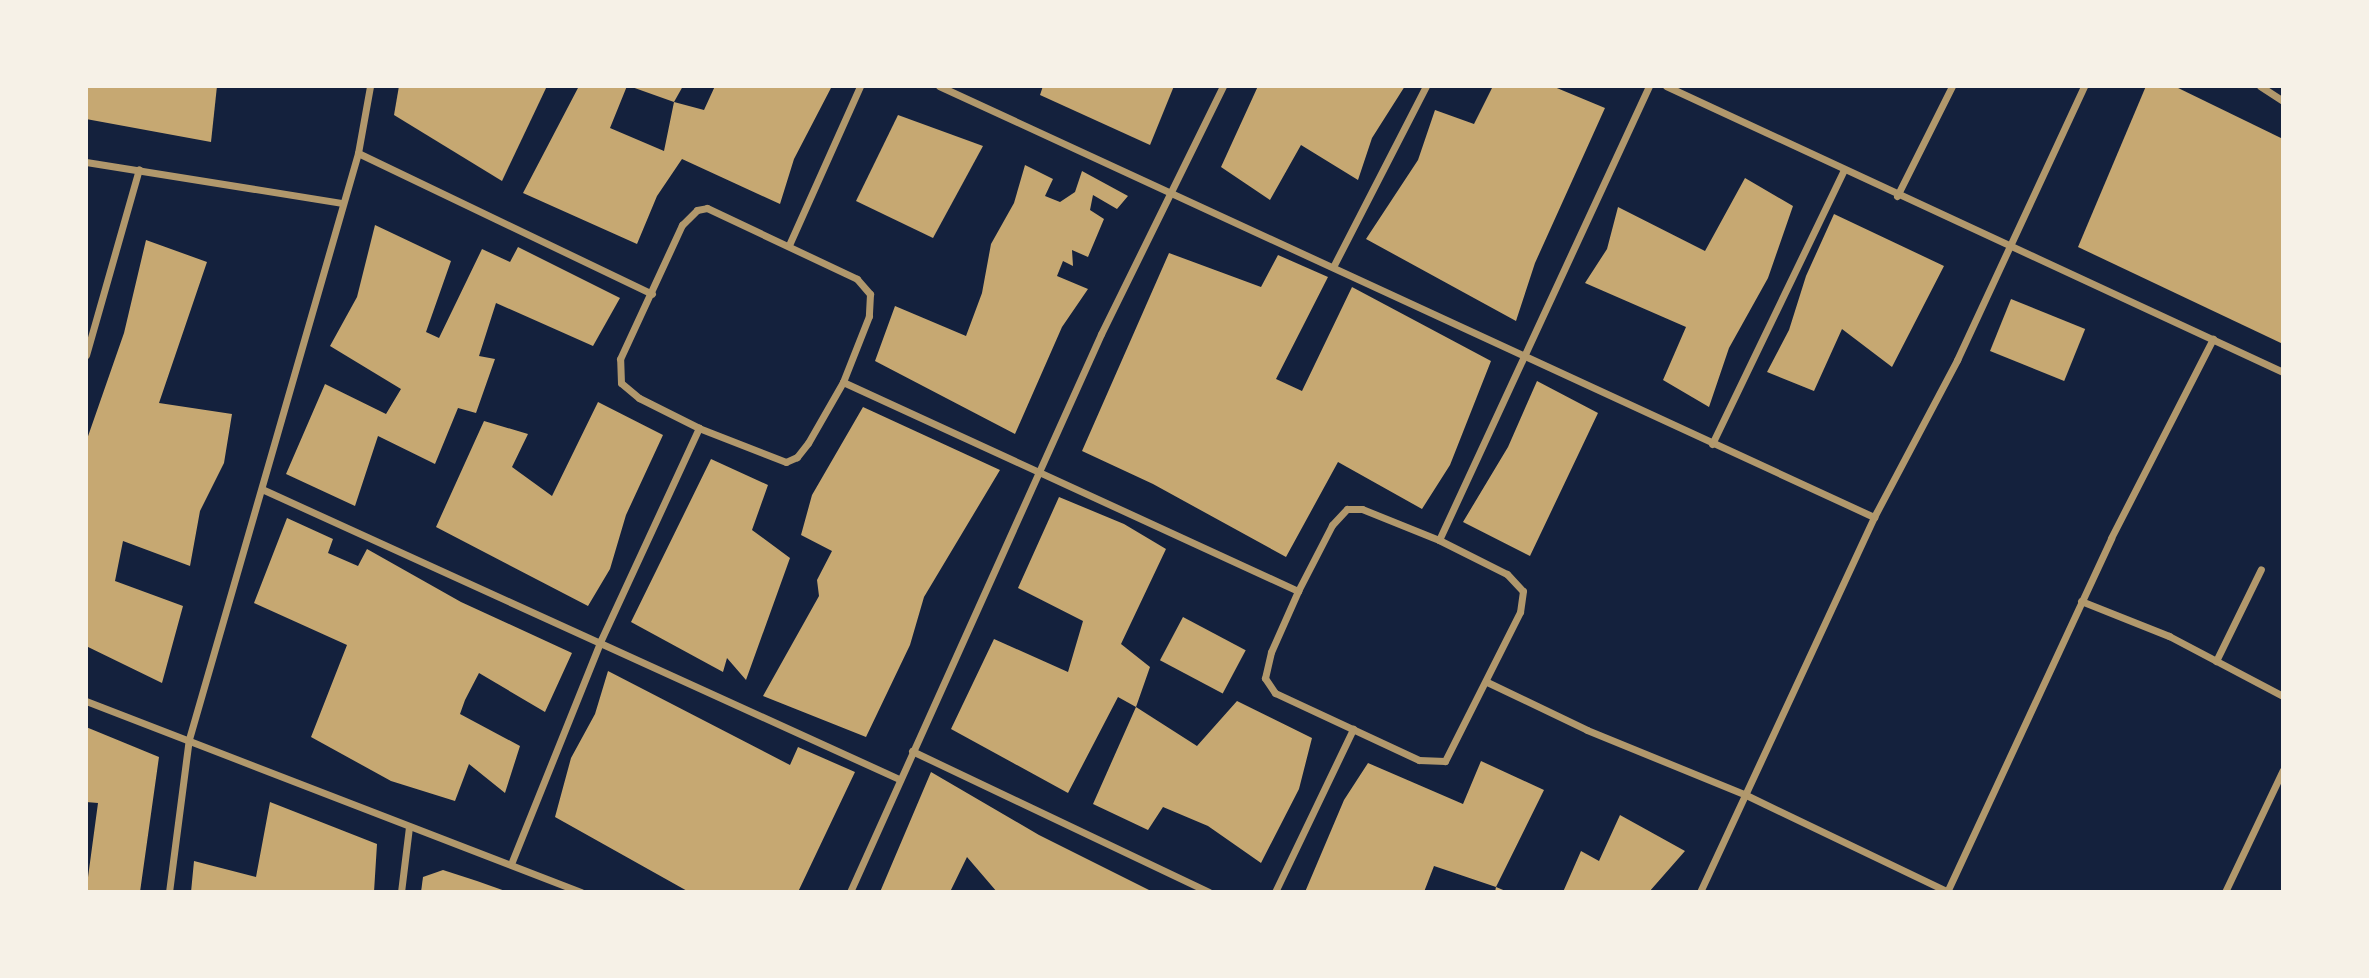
<!DOCTYPE html>
<html>
<head>
<meta charset="utf-8">
<style>
  body { margin:0 }
  #map { position:relative; width:2369px; height:978px; overflow:hidden; background:#14213d; font-family:"Golos Text",sans-serif }
  div>[style] { position:absolute }
  .building>* { inset:0; background:#c6a872; transform-origin:0 0 }
  .minor>* { height:7px; margin:-3.5px; padding:0 3.5px; transform-origin:3.5px; border-radius:3.5px; background:#b1986c }
  span { translate:-50% -50%; white-space:nowrap; text-align:center; line-height:1.15; -webkit-text-stroke:5px #f6f1e7; paint-order:stroke }
  .frame { position:absolute; inset:0; border:88px solid #f6f1e7; pointer-events:none }
</style>
</head>
<body>
<div id="map">
  <div class="building">
    <div style="clip-path:polygon(86px 86px,217px 86px,211px 142px,86px 119px)"></div>
    <div style="clip-path:polygon(399px 86px,547px 86px,502px 181px,394px 115px)"></div>
    <div style="clip-path:polygon(579px 86px,627px 86px,610px 128px,664px 151px,674px 102px,704px 110px,715px 86px,832px 86px,794px 159px,780px 204px,682px 159px,657px 196px,637px 244px,523px 193px)"></div>
    <div style="clip-path:polygon(629px 86px,683px 86px,674px 102px)"></div>
    <div style="clip-path:polygon(1043px 86px,1174px 86px,1150px 145px,1040px 95px)"></div>
    <div style="clip-path:polygon(1258px 86px,1405px 86px,1372px 138px,1358px 180px,1301px 145px,1270px 200px,1221px 167px)"></div>
    <div style="clip-path:polygon(1493px 86px,1552px 86px,1605px 108px,1535px 263px,1516px 321px,1366px 239px,1418px 160px,1435px 110px,1474px 124px)"></div>
    <div style="clip-path:polygon(2146px 86px,2174px 86px,2283px 139px,2283px 344px,2078px 247px)"></div>
    <div style="clip-path:polygon(898px 115px,983px 146px,933px 238px,856px 201px)"></div>
    <div style="clip-path:polygon(1025px 165px,1053px 179px,1045px 196px,1060px 202px,1075px 192px,1082px 171px,1128px 196px,1117px 209px,1093px 195px,1090px 210px,1104px 219px,1088px 257px,1072px 250px,1073px 266px,1063px 261px,1057px 276px,1088px 289px,1062px 327px,1015px 434px,875px 361px,895px 306px,966px 336px,982px 293px,991px 244px,1014px 203px)"></div>
    <div style="clip-path:polygon(1745px 178px,1793px 206px,1768px 278px,1729px 348px,1709px 407px,1663px 380px,1686px 327px,1585px 283px,1607px 249px,1618px 207px,1705px 251px)"></div>
    <div style="clip-path:polygon(1834px 214px,1944px 266px,1892px 367px,1842px 329px,1814px 391px,1767px 372px,1789px 330px,1806px 276px)"></div>
    <div style="clip-path:polygon(375px 225px,451px 261px,426px 332px,439px 338px,482px 249px,510px 262px,518px 247px,620px 298px,593px 346px,496px 303px,479px 356px,495px 359px,476px 413px,458px 408px,435px 464px,378px 436px,355px 506px,286px 474px,325px 384px,386px 414px,401px 389px,330px 346px,357px 297px)"></div>
    <div style="clip-path:polygon(146px 240px,207px 262px,159px 403px,232px 414px,224px 463px,200px 511px,190px 566px,123px 541px,115px 581px,183px 606px,162px 683px,86px 646px,86px 442px,124px 333px)"></div>
    <div style="clip-path:polygon(1169px 253px,1261px 287px,1278px 255px,1328px 277px,1276px 379px,1302px 391px,1352px 287px,1491px 361px,1450px 465px,1422px 509px,1338px 462px,1286px 557px,1153px 484px,1082px 451px)"></div>
    <div style="left:2011px;top:299px;width:80px;height:56px;rotate:22deg"></div>
    <div style="clip-path:polygon(1537px 381px,1598px 413px,1530px 556px,1463px 522px,1508px 447px)"></div>
    <div style="clip-path:polygon(598px 402px,663px 435px,626px 515px,610px 569px,588px 606px,436px 527px,484px 421px,528px 434px,512px 467px,552px 496px)"></div>
    <div style="clip-path:polygon(863px 407px,1000px 470px,924px 597px,910px 645px,866px 737px,763px 696px,819px 596px,817px 580px,832px 551px,801px 535px,812px 495px)"></div>
    <div style="clip-path:polygon(711px 459px,768px 485px,752px 530px,790px 558px,746px 680px,727px 658px,723px 672px,631px 622px)"></div>
    <div style="clip-path:polygon(1059px 497px,1124px 524px,1166px 549px,1121px 644px,1150px 667px,1136px 707px,1118px 697px,1068px 793px,951px 729px,994px 639px,1068px 672px,1083px 621px,1018px 588px)"></div>
    <div style="clip-path:polygon(287px 518px,333px 539px,328px 553px,358px 566px,367px 549px,461px 602px,572px 653px,545px 712px,479px 673px,465px 700px,460px 714px,520px 746px,505px 793px,469px 764px,455px 801px,391px 781px,311px 737px,347px 645px,254px 603px)"></div>
    <div style="left:1183px;top:617px;width:71px;height:49px;rotate:28deg"></div>
    <div style="clip-path:polygon(608px 671px,790px 765px,798px 747px,855px 772px,798px 892px,689px 892px,555px 817px,571px 758px,595px 714px)"></div>
    <div style="clip-path:polygon(1237px 701px,1312px 738px,1299px 789px,1261px 863px,1208px 826px,1163px 807px,1148px 830px,1093px 804px,1136px 707px,1197px 746px)"></div>
    <div style="clip-path:polygon(86px 727px,159px 757px,140px 892px,86px 892px,98px 803px,86px 802px)"></div>
    <div style="clip-path:polygon(1481px 761px,1544px 790px,1496px 887px,1508px 892px,1495px 892px,1496px 887px,1434px 866px,1424px 892px,1305px 892px,1344px 800px,1368px 763px,1463px 804px)"></div>
    <div style="clip-path:polygon(931px 772px,1039px 835px,1153px 892px,997px 892px,967px 857px,950px 892px,880px 892px)"></div>
    <div style="clip-path:polygon(270px 802px,377px 844px,374px 892px,191px 892px,194px 861px,256px 877px)"></div>
    <div style="clip-path:polygon(1620px 815px,1685px 851px,1649px 892px,1563px 892px,1581px 851px,1599px 861px)"></div>
    <div style="clip-path:polygon(443px 870px,477px 881px,508px 892px,421px 892px,423px 877px)"></div>
  </div>
  <div class="minor">
    <div style="left:939px;top:86px;width:1030px;rotate:24.75deg"></div>
    <div style="left:1666px;top:86px;width:680px;rotate:24.87deg"></div>
    <div style="left:2260px;top:86px;width:27px;rotate:33deg"></div>
    <div style="left:358px;top:153px;width:326px;rotate:25.6deg"></div>
    <div style="left:86px;top:162px;width:260px;rotate:9.1deg"></div>
    <div style="left:1897px;top:196px;width:123px;rotate:-63.4deg"></div>
    <div style="left:707px;top:208px;width:166px;rotate:25.3deg"></div>
    <div style="left:857px;top:279px;width:20px;rotate:49deg"></div>
    <div style="left:870px;top:294px;width:22px;rotate:93deg"></div>
    <div style="left:869px;top:316px;width:71px;rotate:111.5deg"></div>
    <div style="left:843px;top:382px;width:70px;rotate:119.8deg"></div>
    <div style="left:808px;top:443px;width:18px;rotate:128deg"></div>
    <div style="left:797px;top:457px;width:12px;rotate:156deg"></div>
    <div style="left:786px;top:462px;width:93px;rotate:-158.7deg"></div>
    <div style="left:699px;top:428px;width:67px;rotate:-153.4deg"></div>
    <div style="left:639px;top:398px;width:23px;rotate:-140deg"></div>
    <div style="left:621px;top:383px;width:24px;rotate:-92deg"></div>
    <div style="left:620px;top:359px;width:148px;rotate:-65.2deg"></div>
    <div style="left:682px;top:225px;width:21px;rotate:-45deg"></div>
    <div style="left:697px;top:210px;width:10px;rotate:-11deg"></div>
    <div style="left:789px;top:245px;width:174px;rotate:-65.9deg"></div>
    <div style="left:1333px;top:267px;width:203px;rotate:-62.8deg"></div>
    <div style="left:86px;top:355px;width:193px;rotate:-74.1deg"></div>
    <div style="left:843px;top:382px;width:501px;rotate:24.67deg"></div>
    <div style="left:1712px;top:444px;width:304px;rotate:-64.3deg"></div>
    <div style="left:264px;top:490px;width:698px;rotate:24.47deg"></div>
    <div style="left:1347px;top:509px;width:15px"></div>
    <div style="left:1362px;top:509px;width:83px;rotate:21.9deg"></div>
    <div style="left:1439px;top:540px;width:76px;rotate:26.6deg"></div>
    <div style="left:1507px;top:574px;width:23px;rotate:47deg"></div>
    <div style="left:1523px;top:591px;width:21px;rotate:98deg"></div>
    <div style="left:1520px;top:612px;width:167px;rotate:116.7deg"></div>
    <div style="left:1445px;top:761px;width:26px;rotate:-178deg"></div>
    <div style="left:1419px;top:760px;width:159px;rotate:-155deg"></div>
    <div style="left:1275px;top:693px;width:18px;rotate:-124deg"></div>
    <div style="left:1265px;top:678px;width:27px;rotate:-77deg"></div>
    <div style="left:1271px;top:652px;width:67px;rotate:-66.1deg"></div>
    <div style="left:1298px;top:591px;width:74px;rotate:-62.7deg"></div>
    <div style="left:1332px;top:525px;width:22px;rotate:-47deg"></div>
    <div style="left:1439px;top:540px;width:500px;rotate:-65.18deg"></div>
    <div style="left:2081px;top:601px;width:95px;rotate:21.7deg"></div>
    <div style="left:2169px;top:636px;width:129px;rotate:27.8deg"></div>
    <div style="left:2216px;top:661px;width:102px;rotate:-63.9deg"></div>
    <div style="left:1487px;top:682px;width:111px;rotate:25.6deg"></div>
    <div style="left:1587px;top:730px;width:170px;rotate:22.2deg"></div>
    <div style="left:1744px;top:794px;width:227px;rotate:25.6deg"></div>
    <div style="left:86px;top:701px;width:531px;rotate:21.1deg"></div>
    <div style="left:912px;top:751px;width:329px;rotate:25.4deg"></div>
    <div style="left:511px;top:864px;width:241px;rotate:-68.1deg"></div>
    <div style="left:601px;top:640px;width:234px;rotate:-65.2deg"></div>
    <div style="left:169px;top:892px;width:154px;rotate:-82.6deg"></div>
    <div style="left:189px;top:739px;width:610px;rotate:-73.91deg"></div>
    <div style="left:358px;top:153px;width:68px;rotate:-79.8deg"></div>
    <div style="left:401px;top:892px;width:65px;rotate:-83deg"></div>
    <div style="left:850px;top:892px;width:612px;rotate:-65.78deg"></div>
    <div style="left:1101px;top:334px;width:276px;rotate:-63.8deg"></div>
    <div style="left:1275px;top:892px;width:181px;rotate:-64.4deg"></div>
    <div style="left:1700px;top:892px;width:413px;rotate:-65.1deg"></div>
    <div style="left:1874px;top:517px;width:178px;rotate:-62.1deg"></div>
    <div style="left:1957px;top:360px;width:302px;rotate:-65.1deg"></div>
    <div style="left:1947px;top:892px;width:390px;rotate:-65.1deg"></div>
    <div style="left:2111px;top:538px;width:224px;rotate:-62.9deg"></div>
    <div style="left:2225px;top:892px;width:135px;rotate:-64.6deg"></div>
  </div>
  <div class="frame"></div>
</div>
</body>
</html>
